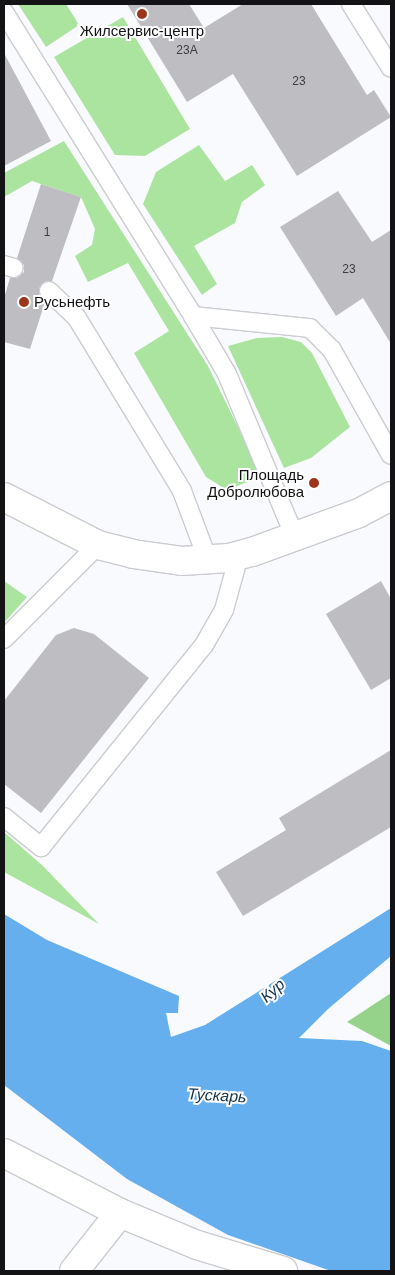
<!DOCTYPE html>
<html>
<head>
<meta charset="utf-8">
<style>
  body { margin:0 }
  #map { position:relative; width:395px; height:1275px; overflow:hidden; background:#f8fafe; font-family:Arial,sans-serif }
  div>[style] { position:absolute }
  .green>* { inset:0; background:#aae49e }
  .forest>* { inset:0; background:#96d38a }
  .water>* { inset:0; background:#65afee }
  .building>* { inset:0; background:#bebdc2 }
  .roads { filter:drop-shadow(1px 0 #cbccd1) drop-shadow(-1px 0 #cbccd1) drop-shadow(0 1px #cbccd1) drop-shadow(0 -1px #cbccd1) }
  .service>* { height:18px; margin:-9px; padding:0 9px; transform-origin:9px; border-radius:9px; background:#fff }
  .minor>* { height:28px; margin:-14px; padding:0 14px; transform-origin:14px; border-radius:14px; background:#fff }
  .tertiary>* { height:28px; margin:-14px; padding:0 14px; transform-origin:14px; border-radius:14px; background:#fff }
  .primary>* { height:28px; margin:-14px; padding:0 14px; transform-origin:14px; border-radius:14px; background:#fff }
  .dots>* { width:14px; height:14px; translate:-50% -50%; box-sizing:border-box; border:2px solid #fff; border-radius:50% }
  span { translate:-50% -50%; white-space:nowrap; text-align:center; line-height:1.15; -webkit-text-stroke:4px #fff; paint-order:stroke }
  .number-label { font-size:12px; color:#3e3e40 }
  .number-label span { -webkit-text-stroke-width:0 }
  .poi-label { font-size:15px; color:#131315 }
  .left { translate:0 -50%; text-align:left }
  .right { translate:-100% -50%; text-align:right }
  .water-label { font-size:16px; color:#14334d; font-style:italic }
  .frame { position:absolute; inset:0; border:5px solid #131315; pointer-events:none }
</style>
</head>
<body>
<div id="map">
  <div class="green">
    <div style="clip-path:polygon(18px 4px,66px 4px,79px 25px,46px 47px)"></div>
    <div style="clip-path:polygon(123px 17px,190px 129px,145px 156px,115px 155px,54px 57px)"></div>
    <div style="clip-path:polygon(64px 141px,208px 366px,262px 476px,227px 490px,206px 477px,134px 353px,169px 331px,128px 263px,88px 282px,75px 256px,92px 245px,95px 229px,81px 197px,32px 181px,4px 197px,4px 173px)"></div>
    <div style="clip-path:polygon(199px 145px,225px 181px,252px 165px,265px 185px,242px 202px,235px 223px,194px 246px,217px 284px,202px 295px,143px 204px,156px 172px)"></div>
    <div style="clip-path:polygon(282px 337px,301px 342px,312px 353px,350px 427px,311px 458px,284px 468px,228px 346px,257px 338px)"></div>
    <div style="clip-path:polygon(4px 581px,27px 597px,4px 623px)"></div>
    <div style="clip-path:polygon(4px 832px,43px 866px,99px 924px,4px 872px)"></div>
  </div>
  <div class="forest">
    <div style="clip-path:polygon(391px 993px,391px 1046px,347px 1022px)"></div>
  </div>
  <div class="water">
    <div style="clip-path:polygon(391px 908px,391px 956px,328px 1009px,299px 1038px,362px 1041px,391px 1051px,391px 1271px,331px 1271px,228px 1235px,127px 1179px,4px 1085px,4px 914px,47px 940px,179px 996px,178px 1013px,166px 1013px,171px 1037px,205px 1025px)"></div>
  </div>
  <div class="building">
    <div style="clip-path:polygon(127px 4px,189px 4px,204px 28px,243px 4px,311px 4px,367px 95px,374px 90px,391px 117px,297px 176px,233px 74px,187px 102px)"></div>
    <div style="clip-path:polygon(4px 53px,51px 141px,4px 166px)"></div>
    <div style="clip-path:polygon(41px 184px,81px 197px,52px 281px,46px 281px,39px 288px,39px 294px,45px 302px,30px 349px,4px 342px,4px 298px,10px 278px,17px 278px,24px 272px,24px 265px,17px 258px)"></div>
    <div style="clip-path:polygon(338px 191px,372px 242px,391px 230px,391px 344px,363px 298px,336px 316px,280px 227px)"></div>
    <div style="clip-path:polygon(381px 581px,391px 599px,391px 678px,371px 690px,326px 614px)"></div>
    <div style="clip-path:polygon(74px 628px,94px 634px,149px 678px,41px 813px,4px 784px,4px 701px,56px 635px)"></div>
    <div style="clip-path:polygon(391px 750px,391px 827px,243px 916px,216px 872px,286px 830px,279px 818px)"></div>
  </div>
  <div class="roads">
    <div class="service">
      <div style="left:351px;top:4px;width:75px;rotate:58deg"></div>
      <div style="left:4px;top:12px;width:358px;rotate:58.1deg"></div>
      <div style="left:193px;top:316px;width:118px;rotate:5.9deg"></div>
      <div style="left:310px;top:328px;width:31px;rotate:45deg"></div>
      <div style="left:332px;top:350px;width:120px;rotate:60.7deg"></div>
      <div style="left:4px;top:265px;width:10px;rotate:17deg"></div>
      <div style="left:49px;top:291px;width:39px;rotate:44deg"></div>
      <div style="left:77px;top:318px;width:202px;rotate:58.7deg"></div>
      <div style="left:182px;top:491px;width:74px;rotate:69.4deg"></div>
      <div style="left:193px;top:316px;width:67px;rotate:59.6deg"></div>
      <div style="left:227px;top:374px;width:177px;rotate:67.4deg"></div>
      <div style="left:4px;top:639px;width:133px;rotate:-45deg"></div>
      <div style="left:4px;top:817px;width:48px;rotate:39deg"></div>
      <div style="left:41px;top:847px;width:260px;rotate:-51.1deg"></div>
      <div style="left:204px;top:645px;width:40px;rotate:-60.3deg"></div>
      <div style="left:224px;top:610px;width:57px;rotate:-74.7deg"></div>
    </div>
    <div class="minor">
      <div style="left:74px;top:1271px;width:74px;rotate:-51.6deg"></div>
    </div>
    <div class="tertiary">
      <div style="left:4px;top:1153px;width:131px;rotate:27.3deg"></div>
      <div style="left:120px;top:1213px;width:83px;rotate:22.6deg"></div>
      <div style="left:197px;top:1245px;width:90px;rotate:16.8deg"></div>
    </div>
    <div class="primary">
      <div style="left:4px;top:497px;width:106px;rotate:27.1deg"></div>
      <div style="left:98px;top:545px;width:36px;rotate:14deg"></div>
      <div style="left:133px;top:554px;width:49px;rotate:8.1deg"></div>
      <div style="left:182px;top:561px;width:47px;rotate:-3.7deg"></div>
      <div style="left:229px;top:558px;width:24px;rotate:-15deg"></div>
      <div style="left:252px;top:552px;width:114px;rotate:-20deg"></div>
      <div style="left:359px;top:513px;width:36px;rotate:-28deg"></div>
    </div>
  </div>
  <div class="dots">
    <div style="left:142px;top:14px;background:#9d351c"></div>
    <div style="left:24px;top:302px;background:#9d351c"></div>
    <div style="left:314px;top:483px;background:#9d351c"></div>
  </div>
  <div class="number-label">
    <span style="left:187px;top:51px">23А</span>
    <span style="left:299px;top:82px">23</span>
    <span style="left:47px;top:233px">1</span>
    <span style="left:349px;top:270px">23</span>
  </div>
  <div class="poi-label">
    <span style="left:142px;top:31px">Жилсервис-центр</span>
    <span class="left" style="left:34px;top:302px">Русьнефть</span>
    <span class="right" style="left:304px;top:483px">Площадь<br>Добролюбова</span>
  </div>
  <div class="water-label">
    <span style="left:273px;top:991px;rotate:-42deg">Кур</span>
    <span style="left:217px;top:1096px;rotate:3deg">Тускарь</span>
  </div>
  <div class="frame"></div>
</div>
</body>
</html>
